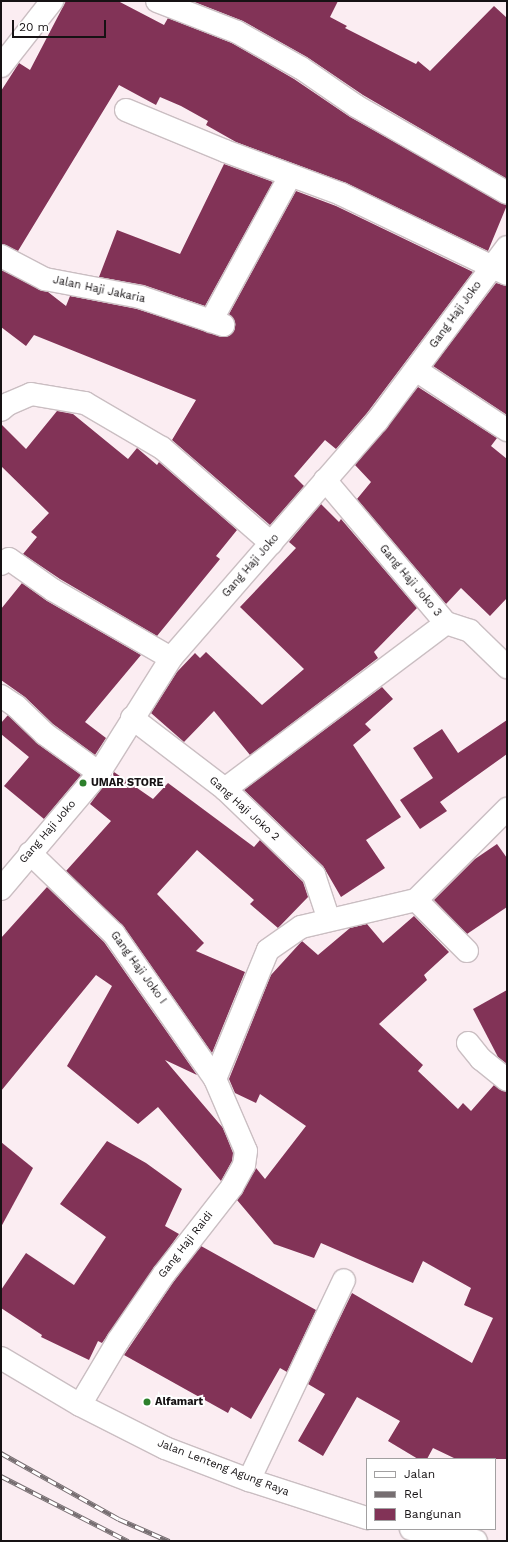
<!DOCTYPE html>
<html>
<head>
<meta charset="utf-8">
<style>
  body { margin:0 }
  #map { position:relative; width:508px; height:1542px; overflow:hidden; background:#fbedf2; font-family:"Work Sans",sans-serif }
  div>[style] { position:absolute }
  .building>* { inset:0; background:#823357 }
  .roads { filter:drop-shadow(1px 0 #cabec2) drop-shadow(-1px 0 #cabec2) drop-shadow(0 1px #cabec2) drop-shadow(0 -1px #cabec2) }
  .minor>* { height:22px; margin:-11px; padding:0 11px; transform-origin:11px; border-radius:11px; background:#fff }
  .major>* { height:22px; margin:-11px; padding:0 11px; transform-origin:11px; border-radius:11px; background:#fff }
  .rail>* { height:4.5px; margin-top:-2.25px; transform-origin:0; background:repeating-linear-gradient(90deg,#fff 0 9px,#766e71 0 18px); box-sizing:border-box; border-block:1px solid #766e71 }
  .dots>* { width:11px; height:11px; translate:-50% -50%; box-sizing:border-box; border:2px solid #fff; border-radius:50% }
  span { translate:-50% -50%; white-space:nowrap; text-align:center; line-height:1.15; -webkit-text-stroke:4px #fff; paint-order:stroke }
  .street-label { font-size:11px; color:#161214 }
  .poi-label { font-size:11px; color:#161214; font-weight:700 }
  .left { translate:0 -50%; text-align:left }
  .frame { position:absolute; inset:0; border:2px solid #161214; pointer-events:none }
  .legend { position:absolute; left:366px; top:1458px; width:130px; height:72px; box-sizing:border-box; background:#fff; border:1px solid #a2a0a1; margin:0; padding:5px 7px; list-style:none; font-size:12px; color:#161214 }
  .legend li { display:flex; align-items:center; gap:8px; height:20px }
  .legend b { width:20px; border:1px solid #a2a0a1 }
  .scale { position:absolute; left:12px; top:20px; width:94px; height:18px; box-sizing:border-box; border:2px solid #161214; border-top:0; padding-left:5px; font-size:12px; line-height:14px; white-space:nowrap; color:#161214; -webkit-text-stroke:3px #fff; paint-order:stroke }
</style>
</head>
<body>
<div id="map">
  <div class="building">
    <div style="clip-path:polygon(66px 1px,118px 1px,164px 25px,168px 18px,232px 43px,294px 79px,350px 117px,507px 205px,488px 251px,346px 183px,236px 142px,206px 125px,208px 121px,181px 106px,160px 97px,156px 105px,119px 85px,18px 251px,1px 244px,1px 91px,19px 63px,30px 70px)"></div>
    <div style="clip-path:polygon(192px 1px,338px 1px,330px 17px,347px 26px,345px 28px,416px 64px,418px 61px,430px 71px,494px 6px,507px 18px,507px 179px,363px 95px,307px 57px,243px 21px)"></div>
    <div style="clip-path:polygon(224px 164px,273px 182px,205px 306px,144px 285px,99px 277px,117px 230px,180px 254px)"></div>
    <div style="clip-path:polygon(296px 191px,336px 206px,473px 272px,367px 413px,336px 449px,325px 440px,294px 476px,304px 486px,270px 525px,172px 440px,196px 400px,34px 335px,26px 346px,1px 327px,1px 270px,48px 292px,66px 306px,70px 296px,137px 309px,226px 337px,235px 329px,235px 322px,229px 314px)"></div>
    <div style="clip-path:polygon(496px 283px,507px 286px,507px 415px,433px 366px)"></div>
    <div style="clip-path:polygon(418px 387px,497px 438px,491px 446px,507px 459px,507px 598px,490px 616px,461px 588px,446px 604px,357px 499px,371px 482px,355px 465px)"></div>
    <div style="clip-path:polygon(57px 411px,73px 414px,128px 459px,137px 448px,157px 465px,159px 462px,237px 530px,216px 556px,220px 559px,157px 636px,60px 579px,23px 554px,37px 537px,31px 532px,49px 513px,1px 466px,1px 424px,26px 449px)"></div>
    <div style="clip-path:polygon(321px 504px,339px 522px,341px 519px,417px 608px,374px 652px,378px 658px,250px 755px,214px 711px,184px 742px,151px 713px,177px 672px,195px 653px,200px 658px,206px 652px,262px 705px,304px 669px,240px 607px,296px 548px,289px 542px)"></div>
    <div style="clip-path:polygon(22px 583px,47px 601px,141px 655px,85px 722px,106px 738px,95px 755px,53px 724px,25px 697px,1px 680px,1px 609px)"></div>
    <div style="clip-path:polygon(382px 687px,393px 699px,365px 724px,371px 730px,353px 745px,401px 817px,366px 840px,385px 868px,341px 897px,323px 866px,244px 790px)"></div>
    <div style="clip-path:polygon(8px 715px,38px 744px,81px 775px,44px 819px,4px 786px,29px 757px,1px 734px,1px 723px)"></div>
    <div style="clip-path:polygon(507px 720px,507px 754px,440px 802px,447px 811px,420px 829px,400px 800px,433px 778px,413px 748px,442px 729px,458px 753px)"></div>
    <div style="clip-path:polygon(114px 772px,153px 799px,168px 783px,254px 847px,260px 840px,303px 882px,308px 897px,278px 928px,250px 904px,254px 900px,197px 850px,157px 894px,204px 943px,196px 951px,245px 972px,212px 1053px,124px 927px,66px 871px,111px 821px,90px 804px)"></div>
    <div style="clip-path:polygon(497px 844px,507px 858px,507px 907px,467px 934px,434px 900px,475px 859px)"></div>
    <div style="clip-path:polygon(47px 887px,104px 942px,197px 1075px,165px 1060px,223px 1128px,233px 1153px,232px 1161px,221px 1181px,158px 1107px,138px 1124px,67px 1066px,112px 986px,96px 975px,1px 1091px,1px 938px)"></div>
    <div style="clip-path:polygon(414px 916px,449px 952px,424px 975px,427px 980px,379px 1024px,423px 1065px,418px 1071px,458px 1109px,463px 1103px,471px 1111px,494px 1085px,507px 1092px,507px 1459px,456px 1459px,433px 1448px,427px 1459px,418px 1459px,388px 1441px,400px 1421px,357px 1397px,323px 1456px,298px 1441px,325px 1394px,308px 1384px,352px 1293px,472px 1363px,493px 1318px,464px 1305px,471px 1288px,423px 1261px,413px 1283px,321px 1243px,314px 1258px,274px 1244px,237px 1200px,256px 1168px,265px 1179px,306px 1126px,260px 1094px,256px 1103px,235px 1093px,229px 1079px,271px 975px,302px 941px,318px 955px,350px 928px,367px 924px,383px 943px)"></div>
    <div style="clip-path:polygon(507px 990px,507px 1064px,498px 1057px,473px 1009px)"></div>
    <div style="clip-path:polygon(107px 1141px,146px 1163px,182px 1189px,165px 1226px,179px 1234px,102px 1343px,98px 1341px,89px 1360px,41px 1337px,42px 1335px,1px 1308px,1px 1290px,26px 1253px,74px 1285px,106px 1237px,60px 1204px)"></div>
    <div style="clip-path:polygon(1px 1142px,33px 1168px,1px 1227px)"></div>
    <div style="clip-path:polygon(201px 1246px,316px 1310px,287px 1372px,280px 1368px,251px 1419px,231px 1407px,228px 1413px,124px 1355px,174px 1281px)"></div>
  </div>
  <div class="roads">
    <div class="minor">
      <div style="left:157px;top:1px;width:86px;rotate:21.2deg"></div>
      <div style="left:237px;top:32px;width:73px;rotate:29.4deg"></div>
      <div style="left:301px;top:68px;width:67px;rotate:34.6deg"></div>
      <div style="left:356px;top:106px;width:174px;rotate:29.9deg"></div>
      <div style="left:1px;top:66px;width:83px;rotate:-51.9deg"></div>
      <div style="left:126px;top:110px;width:107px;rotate:22.5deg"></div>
      <div style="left:225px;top:151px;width:124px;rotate:20.3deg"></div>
      <div style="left:341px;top:194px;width:184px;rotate:25.7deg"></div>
      <div style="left:1px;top:256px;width:50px;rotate:27.6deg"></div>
      <div style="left:45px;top:279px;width:97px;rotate:10.7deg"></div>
      <div style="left:140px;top:297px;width:88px;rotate:18.6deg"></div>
      <div style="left:211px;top:321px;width:165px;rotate:-61.4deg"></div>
      <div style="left:416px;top:370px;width:109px;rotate:33.4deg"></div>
      <div style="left:1px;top:410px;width:9px;rotate:-41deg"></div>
      <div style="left:8px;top:404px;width:25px;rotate:-23deg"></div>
      <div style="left:31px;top:394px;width:55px;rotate:9.5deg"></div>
      <div style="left:85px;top:403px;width:89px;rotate:30.3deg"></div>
      <div style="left:162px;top:448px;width:145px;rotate:41.1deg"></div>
      <div style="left:325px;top:480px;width:187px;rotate:49.8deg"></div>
      <div style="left:446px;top:623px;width:25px;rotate:18deg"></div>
      <div style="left:470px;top:631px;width:52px;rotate:44.2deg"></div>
      <div style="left:1px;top:564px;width:9px;rotate:-32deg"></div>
      <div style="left:9px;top:559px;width:54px;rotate:35.2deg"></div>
      <div style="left:53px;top:590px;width:136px;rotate:30deg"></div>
      <div style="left:1px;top:696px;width:18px;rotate:34deg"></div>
      <div style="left:16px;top:706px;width:40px;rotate:44deg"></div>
      <div style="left:45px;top:734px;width:67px;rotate:35.8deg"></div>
      <div style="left:132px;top:718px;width:117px;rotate:37.4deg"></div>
      <div style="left:225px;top:789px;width:124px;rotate:44deg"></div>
      <div style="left:314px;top:875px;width:47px;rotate:71.6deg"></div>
      <div style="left:225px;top:789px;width:276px;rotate:-36.9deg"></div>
      <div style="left:30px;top:853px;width:117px;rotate:44deg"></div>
      <div style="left:114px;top:934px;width:177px;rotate:55.1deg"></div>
      <div style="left:215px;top:1079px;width:78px;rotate:66.7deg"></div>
      <div style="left:246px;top:1151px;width:14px;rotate:98deg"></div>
      <div style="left:244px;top:1165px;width:25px;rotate:119deg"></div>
      <div style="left:232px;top:1187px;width:110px;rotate:128deg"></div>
      <div style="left:164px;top:1274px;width:81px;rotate:124.5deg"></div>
      <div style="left:118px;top:1341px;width:74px;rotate:120.7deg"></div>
      <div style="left:1px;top:889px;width:152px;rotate:-49.8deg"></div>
      <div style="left:99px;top:773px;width:136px;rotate:-57.9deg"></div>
      <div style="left:171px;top:658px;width:314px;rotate:-49deg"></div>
      <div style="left:377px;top:421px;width:217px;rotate:-53.2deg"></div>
      <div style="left:416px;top:900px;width:72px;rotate:45deg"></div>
      <div style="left:468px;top:1043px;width:21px;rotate:51deg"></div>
      <div style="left:481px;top:1059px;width:33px;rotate:39deg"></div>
      <div style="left:215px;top:1079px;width:139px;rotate:-67.7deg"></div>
      <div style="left:268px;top:950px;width:40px;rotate:-34.9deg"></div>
      <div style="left:301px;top:927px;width:118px;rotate:-13.2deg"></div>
      <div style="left:416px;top:900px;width:129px;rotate:-45deg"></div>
      <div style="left:249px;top:1480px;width:221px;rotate:-64.6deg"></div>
    </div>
    <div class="major">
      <div style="left:1px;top:1358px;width:92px;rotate:30.7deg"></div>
      <div style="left:80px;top:1405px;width:95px;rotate:26.8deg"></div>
      <div style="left:165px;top:1448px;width:90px;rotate:20.9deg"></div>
      <div style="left:249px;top:1480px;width:124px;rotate:17.9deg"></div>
      <div style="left:411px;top:1529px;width:66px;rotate:10.5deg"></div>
    </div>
  </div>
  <div class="rail">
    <div style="left:1px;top:1453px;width:135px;rotate:29.2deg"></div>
    <div style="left:119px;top:1519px;width:55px;rotate:23.7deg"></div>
    <div style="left:1px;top:1476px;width:143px;rotate:27.1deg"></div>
  </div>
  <div class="dots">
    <div style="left:83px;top:783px;background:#2d802c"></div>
    <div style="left:147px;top:1402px;background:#2d802c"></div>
  </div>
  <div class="street-label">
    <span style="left:99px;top:290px;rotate:12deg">Jalan Haji Jakaria</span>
    <span style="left:456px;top:315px;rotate:-54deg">Gang Haji Joko</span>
    <span style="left:251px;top:566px;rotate:-49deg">Gang Haji Joko</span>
    <span style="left:410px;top:581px;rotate:50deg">Gang Haji Joko 3</span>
    <span style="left:244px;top:809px;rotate:42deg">Gang Haji Joko 2</span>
    <span style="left:48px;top:832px;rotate:-49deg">Gang Haji Joko</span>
    <span style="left:138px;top:968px;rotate:54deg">Gang Haji Joko I</span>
    <span style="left:186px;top:1245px;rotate:-52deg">Gang Haji Raidi</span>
    <span style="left:223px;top:1468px;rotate:21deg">Jalan Lenteng Agung Raya</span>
  </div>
  <div class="poi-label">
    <span class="left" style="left:91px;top:783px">UMAR STORE</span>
    <span class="left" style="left:155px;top:1402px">Alfamart</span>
  </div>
  <div class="frame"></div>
  <ul class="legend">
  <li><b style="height:5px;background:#fff"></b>Jalan</li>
  <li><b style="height:5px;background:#766e71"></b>Rel</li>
  <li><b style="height:11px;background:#823357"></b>Bangunan</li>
  </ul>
  <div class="scale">20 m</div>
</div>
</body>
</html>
